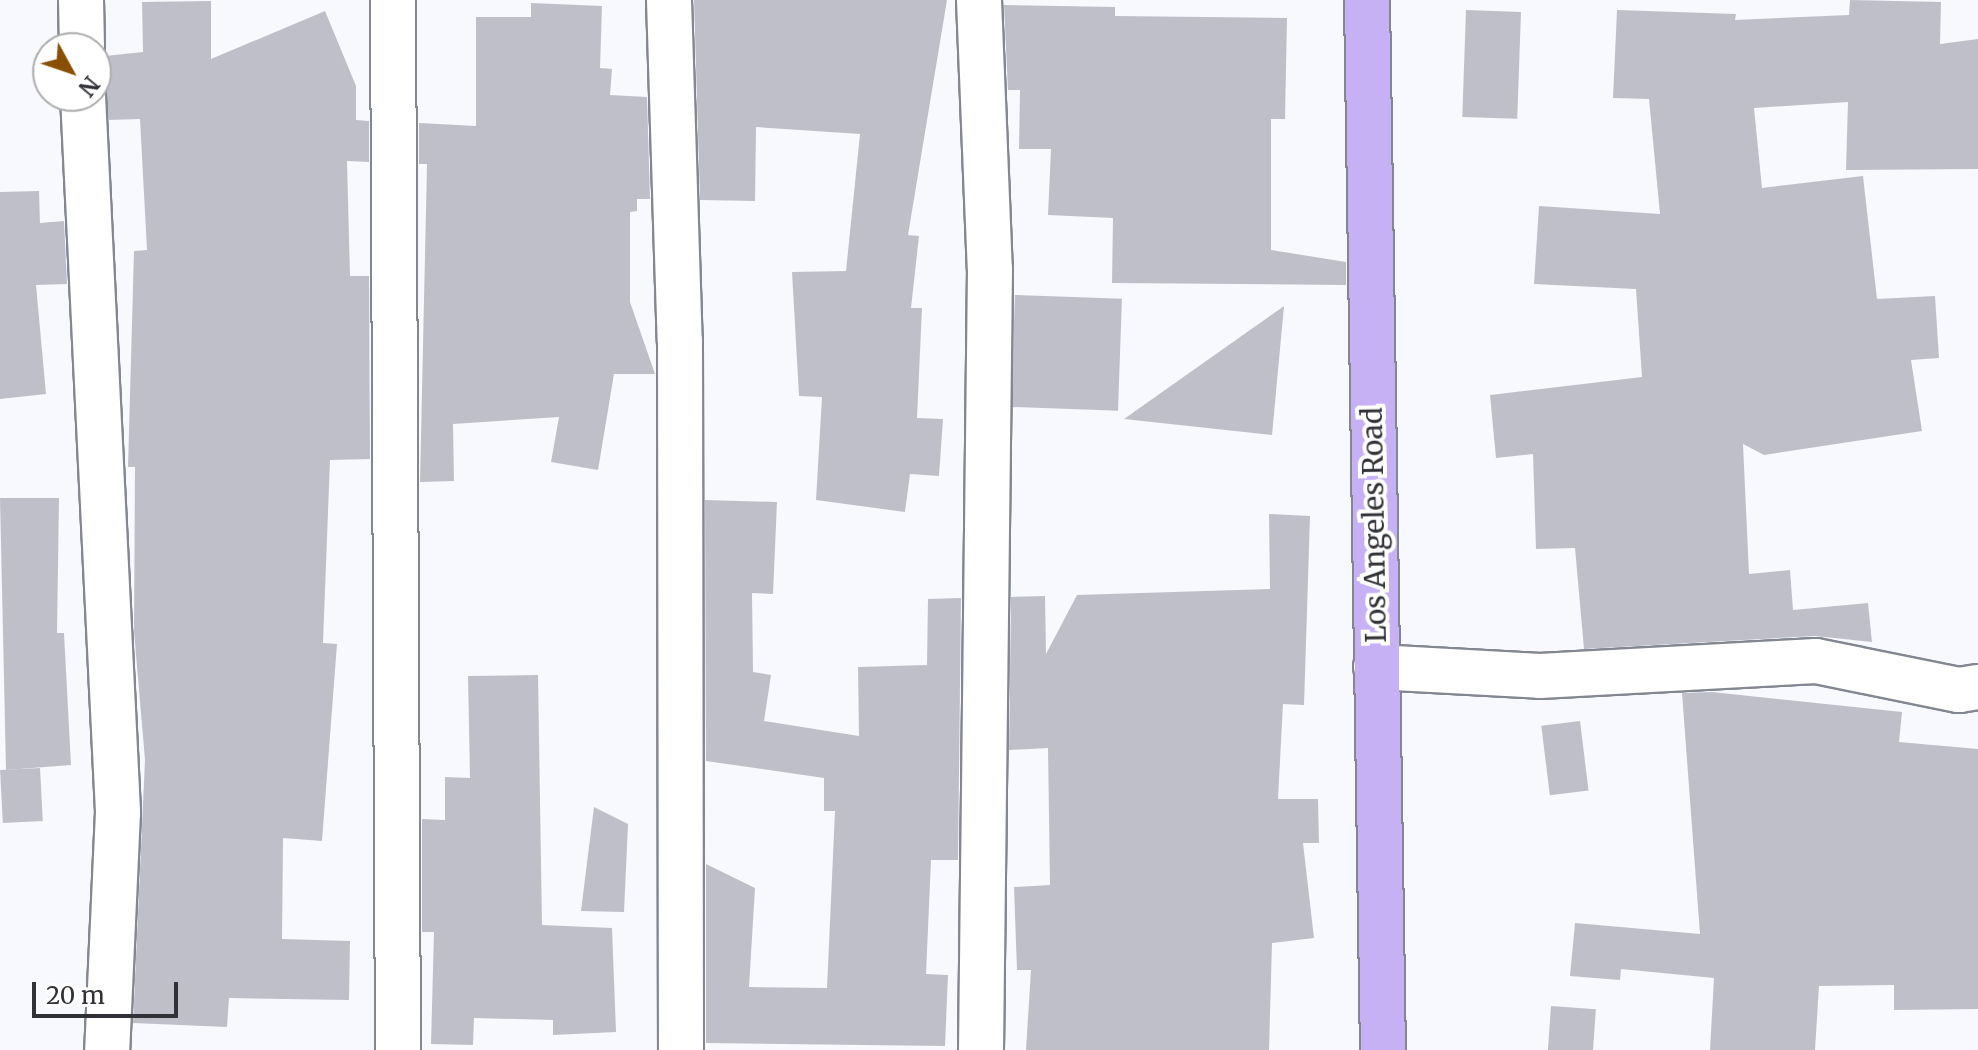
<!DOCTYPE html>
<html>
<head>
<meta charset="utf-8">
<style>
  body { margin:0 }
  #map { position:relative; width:1978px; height:1050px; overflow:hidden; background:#f7f9fe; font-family:Merriweather,serif }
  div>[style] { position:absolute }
  .building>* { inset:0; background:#bfbfca; transform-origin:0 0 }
  .roads { filter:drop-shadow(2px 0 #838791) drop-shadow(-2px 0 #838791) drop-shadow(0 2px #838791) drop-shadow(0 -2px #838791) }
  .minor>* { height:44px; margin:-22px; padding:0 22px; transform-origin:22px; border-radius:22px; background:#fff }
  .major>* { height:44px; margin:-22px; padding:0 22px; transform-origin:22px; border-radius:22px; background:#c5b1f4 }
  span { translate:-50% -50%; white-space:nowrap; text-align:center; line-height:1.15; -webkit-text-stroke:8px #fff; paint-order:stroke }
  .street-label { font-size:28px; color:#313237 }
  .north { position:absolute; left:32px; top:32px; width:80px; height:80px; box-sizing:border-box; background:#fff; border:2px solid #adadaf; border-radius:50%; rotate:130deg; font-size:22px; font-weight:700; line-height:32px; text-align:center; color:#313237 }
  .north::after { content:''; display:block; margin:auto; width:28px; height:36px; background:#884f05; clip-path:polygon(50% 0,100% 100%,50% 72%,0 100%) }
  .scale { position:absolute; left:32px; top:982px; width:146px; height:36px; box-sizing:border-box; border:4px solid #313237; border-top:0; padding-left:10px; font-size:24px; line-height:28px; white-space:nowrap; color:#313237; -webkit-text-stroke:6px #fff; paint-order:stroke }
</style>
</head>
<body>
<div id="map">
  <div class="building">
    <div style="clip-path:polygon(694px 0,947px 0,908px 235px,919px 236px,911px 308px,922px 308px,917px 418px,943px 419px,939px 476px,910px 474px,905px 512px,816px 500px,822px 397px,799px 396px,792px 272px,846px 271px,860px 134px,756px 127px,755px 201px,700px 200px)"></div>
    <div style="clip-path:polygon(1850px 0,1941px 2px,1940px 44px,1978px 39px,1978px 169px,1846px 170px,1848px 102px,1754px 108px,1762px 188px,1863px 176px,1877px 299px,1935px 296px,1939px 358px,1911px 360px,1922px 431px,1764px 455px,1743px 444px,1749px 574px,1790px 570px,1793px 610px,1868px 603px,1872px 642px,1815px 636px,1584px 649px,1575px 548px,1536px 549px,1533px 454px,1496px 458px,1490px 395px,1642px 377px,1636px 289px,1534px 284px,1539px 206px,1660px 214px,1649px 99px,1613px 98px,1617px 10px,1736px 14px,1735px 20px,1849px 15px)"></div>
    <div style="clip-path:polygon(211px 1px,211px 59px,325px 11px,356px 86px,356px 120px,369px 121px,369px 162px,347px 161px,350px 276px,369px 276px,370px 459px,330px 460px,323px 643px,337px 644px,322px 841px,283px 838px,282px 939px,350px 941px,349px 1000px,229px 998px,227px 1027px,133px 1023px,145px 760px,134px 631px,135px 467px,128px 467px,134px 251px,147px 250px,140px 119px,109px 120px,97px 76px,105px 56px,143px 52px,142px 2px)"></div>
    <div style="clip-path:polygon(531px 3px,602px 6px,600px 68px,612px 69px,610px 95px,647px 97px,650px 199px,637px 199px,637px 211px,630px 212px,630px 302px,655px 374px,614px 374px,598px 470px,551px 462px,559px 417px,453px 424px,454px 481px,420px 482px,427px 164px,419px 164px,419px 123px,476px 126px,476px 17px,531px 17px)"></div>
    <div style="clip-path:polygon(1004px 5px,1115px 7px,1115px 16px,1287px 18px,1285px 119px,1271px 119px,1271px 250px,1346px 262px,1346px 285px,1112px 283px,1113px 218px,1048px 215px,1051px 149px,1019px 149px,1020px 90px,1008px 90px)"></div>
    <div style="left:1466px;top:10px;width:55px;height:107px;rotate:2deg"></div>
    <div style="clip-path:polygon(39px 191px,40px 223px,64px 221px,67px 284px,36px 285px,46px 394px,0 399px,0 192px)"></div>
    <div style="left:1015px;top:295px;width:107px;height:112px;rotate:2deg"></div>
    <div style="clip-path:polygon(1284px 306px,1272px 435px,1124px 419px)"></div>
    <div style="clip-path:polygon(0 498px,59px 498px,57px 633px,64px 633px,71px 765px,6px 770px)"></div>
    <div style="clip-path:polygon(705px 500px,777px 502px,773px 594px,752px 593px,753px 672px,771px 675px,764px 721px,859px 736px,858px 667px,927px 665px,928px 599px,961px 598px,958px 860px,931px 860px,926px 974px,948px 975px,945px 1046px,706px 1043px,706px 864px,755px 888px,749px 987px,827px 988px,835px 811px,824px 811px,824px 778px,706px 761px)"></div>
    <div style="clip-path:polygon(1269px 514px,1310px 516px,1304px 705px,1283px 704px,1278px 799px,1318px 799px,1319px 843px,1303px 843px,1314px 938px,1272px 943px,1269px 1050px,1026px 1050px,1031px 970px,1017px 970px,1014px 887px,1050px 885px,1048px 748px,1009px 750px,1011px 597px,1045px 596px,1046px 654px,1077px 595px,1270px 589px)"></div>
    <div style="clip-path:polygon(538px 675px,542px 925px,612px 928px,616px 1032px,553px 1035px,553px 1020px,474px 1018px,473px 1045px,431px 1044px,434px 932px,422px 932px,422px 819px,445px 820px,445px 777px,470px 778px,468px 676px)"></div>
    <div style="clip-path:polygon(1712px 692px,1902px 712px,1899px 742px,1978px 749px,1978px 1009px,1894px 1010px,1894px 985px,1819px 986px,1815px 1050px,1710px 1050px,1714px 978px,1621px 969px,1620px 980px,1570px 976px,1575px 923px,1700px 934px,1682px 693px)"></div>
    <div style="left:1580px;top:721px;width:70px;height:39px;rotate:83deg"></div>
    <div style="left:40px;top:768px;width:53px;height:40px;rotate:87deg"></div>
    <div style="clip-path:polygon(594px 807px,628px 824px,624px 912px,581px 911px)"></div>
    <div style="left:1551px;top:1006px;width:45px;height:44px;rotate:4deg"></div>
  </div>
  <div class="roads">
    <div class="minor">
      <div style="left:81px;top:0;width:48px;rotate:88.8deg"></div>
      <div style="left:393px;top:0;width:1050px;rotate:89.73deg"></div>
      <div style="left:669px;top:0;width:341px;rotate:88.2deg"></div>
      <div style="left:680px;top:341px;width:709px;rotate:89.92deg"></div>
      <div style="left:979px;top:0;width:269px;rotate:87.7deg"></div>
      <div style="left:990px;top:269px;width:781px;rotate:90.66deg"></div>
      <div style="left:83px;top:96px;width:717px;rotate:87.2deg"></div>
      <div style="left:118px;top:812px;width:238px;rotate:92.6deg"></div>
      <div style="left:1376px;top:667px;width:164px;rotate:3.1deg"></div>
      <div style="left:1540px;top:676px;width:276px;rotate:-3.1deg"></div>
      <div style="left:1816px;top:661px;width:146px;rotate:11.5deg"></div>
      <div style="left:1959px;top:690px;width:19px;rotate:-9deg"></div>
    </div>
    <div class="major">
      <div style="left:1367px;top:0;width:1050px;rotate:89.13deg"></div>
    </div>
  </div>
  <div class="street-label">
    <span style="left:1374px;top:525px;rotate:-91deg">Los Angeles Road</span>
  </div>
  <div class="north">N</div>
  <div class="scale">20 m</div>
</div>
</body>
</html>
